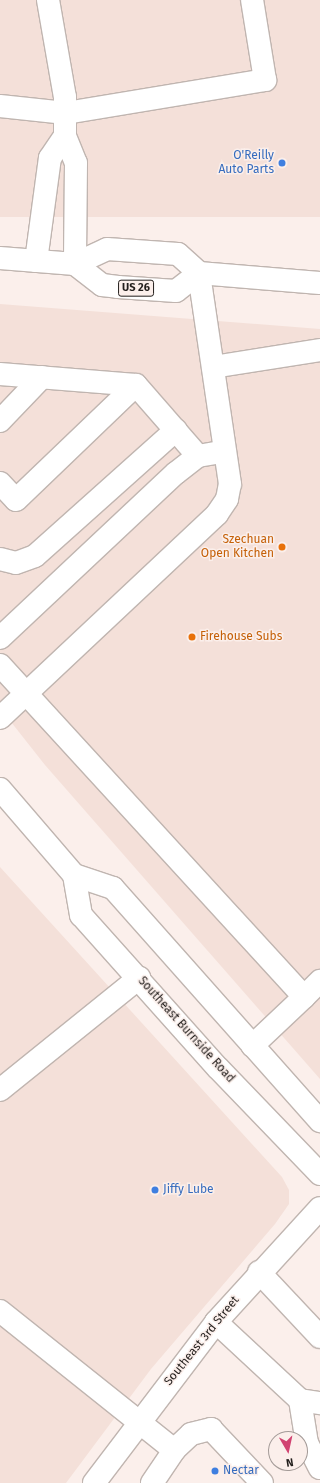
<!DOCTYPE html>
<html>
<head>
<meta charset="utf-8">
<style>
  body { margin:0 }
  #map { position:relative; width:320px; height:1483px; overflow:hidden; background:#fbefeb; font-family:"Fira Sans",sans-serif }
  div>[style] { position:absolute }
  .built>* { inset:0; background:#f4e0d9; transform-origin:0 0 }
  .roads { filter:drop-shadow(1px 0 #c0b5b0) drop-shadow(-1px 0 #c0b5b0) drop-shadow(0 1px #c0b5b0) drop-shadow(0 -1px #c0b5b0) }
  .minor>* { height:22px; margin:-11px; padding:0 11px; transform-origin:11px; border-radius:11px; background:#fff }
  .major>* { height:22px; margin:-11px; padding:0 11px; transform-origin:11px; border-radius:11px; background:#fff }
  .highway>* { height:22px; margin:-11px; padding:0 11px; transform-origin:11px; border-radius:11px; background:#fff }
  .dots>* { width:11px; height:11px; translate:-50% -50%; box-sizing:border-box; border:2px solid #fbefeb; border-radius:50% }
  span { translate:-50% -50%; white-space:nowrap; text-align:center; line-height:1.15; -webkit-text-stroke:3px #fbefeb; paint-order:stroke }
  .shield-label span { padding:1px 3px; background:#fbefeb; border:1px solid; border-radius:3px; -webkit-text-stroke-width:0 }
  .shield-label { font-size:11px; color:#221e1c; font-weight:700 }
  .shop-label { font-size:12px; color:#366cbe }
  .right { translate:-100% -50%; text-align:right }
  .left { translate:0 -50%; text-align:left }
  .food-label { font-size:12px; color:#c56008 }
  .street-label { font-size:12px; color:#221e1c }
  .north { position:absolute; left:268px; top:1431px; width:40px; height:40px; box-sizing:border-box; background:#fbefeb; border:1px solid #a49b98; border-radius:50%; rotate:171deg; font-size:11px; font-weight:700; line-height:16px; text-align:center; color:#221e1c }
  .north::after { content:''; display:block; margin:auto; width:14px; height:18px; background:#d14371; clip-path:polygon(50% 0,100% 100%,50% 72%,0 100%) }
</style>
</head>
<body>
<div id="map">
  <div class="built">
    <div style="left:0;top:0;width:320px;height:217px"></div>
    <div style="clip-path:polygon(0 304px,320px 329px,320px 1079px,45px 765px,0 708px)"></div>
    <div style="clip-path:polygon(0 867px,282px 1177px,289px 1190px,289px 1204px,275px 1224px,151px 1369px,66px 1483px,0 1483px)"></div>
  </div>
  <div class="roads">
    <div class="minor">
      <div style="left:48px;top:0;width:98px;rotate:80.1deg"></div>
      <div style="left:65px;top:97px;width:39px;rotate:90deg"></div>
      <div style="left:65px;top:136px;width:29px;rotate:68deg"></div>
      <div style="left:76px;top:163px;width:101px;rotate:90.6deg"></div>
      <div style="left:0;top:106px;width:66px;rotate:6.1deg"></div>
      <div style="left:66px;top:113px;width:202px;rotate:-9.4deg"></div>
      <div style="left:265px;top:80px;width:81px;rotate:-99.2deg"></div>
      <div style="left:36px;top:261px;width:104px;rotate:-82.3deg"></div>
      <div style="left:50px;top:158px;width:27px;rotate:-56deg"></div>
      <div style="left:213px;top:367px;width:108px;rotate:-9deg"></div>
      <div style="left:0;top:374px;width:136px;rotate:4.6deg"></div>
      <div style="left:136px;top:385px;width:94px;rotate:48.9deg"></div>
      <div style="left:0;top:421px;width:61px;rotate:-46.3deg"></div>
      <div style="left:0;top:483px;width:23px;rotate:47deg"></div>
      <div style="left:16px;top:500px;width:166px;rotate:-43.8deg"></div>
      <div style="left:0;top:559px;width:16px;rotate:14deg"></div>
      <div style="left:16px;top:563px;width:20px;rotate:-20deg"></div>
      <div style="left:35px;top:556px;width:189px;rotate:-41.8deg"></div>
      <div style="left:0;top:638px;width:241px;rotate:-43.2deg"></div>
      <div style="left:176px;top:473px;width:28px;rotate:-38deg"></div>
      <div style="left:198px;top:456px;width:27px;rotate:-10deg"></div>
      <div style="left:0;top:665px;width:450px;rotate:47.5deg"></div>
      <div style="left:304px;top:997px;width:71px;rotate:136.7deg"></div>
      <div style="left:0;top:718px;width:298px;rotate:-43.2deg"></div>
      <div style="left:217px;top:514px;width:18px;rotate:-56deg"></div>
      <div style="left:227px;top:499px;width:15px;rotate:-79deg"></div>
      <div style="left:230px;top:484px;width:213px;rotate:-98.4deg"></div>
      <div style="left:304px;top:997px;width:23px;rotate:-45deg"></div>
      <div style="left:0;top:1090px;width:179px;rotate:-38.9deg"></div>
      <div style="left:259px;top:1272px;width:89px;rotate:46.8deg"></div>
      <div style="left:0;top:1311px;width:223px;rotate:38.6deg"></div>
      <div style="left:174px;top:1450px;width:23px;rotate:-43deg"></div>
      <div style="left:191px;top:1434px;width:21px;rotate:-14deg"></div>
      <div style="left:211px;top:1429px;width:74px;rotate:46.6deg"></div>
      <div style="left:216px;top:1322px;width:115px;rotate:42.9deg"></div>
      <div style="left:300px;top:1400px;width:20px;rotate:9deg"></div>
      <div style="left:300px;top:1400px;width:44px;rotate:80.8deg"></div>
      <div style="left:307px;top:1443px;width:28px;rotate:63deg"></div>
      <div style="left:94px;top:1483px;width:202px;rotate:-52.8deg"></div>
      <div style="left:216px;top:1322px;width:154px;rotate:-47.6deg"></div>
      <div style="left:152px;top:1483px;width:40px;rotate:-56deg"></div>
    </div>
    <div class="major">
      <div style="left:0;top:258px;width:75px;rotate:4.6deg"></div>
      <div style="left:75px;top:264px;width:35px;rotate:-25deg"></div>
      <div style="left:107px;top:249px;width:71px;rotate:4deg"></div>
      <div style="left:178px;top:254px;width:28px;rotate:42deg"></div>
      <div style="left:199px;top:273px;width:121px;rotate:4.7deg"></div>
      <div style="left:75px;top:264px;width:34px;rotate:38deg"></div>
      <div style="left:102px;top:285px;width:16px;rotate:7deg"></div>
      <div style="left:118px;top:287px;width:58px;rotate:3.9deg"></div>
      <div style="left:176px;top:291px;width:29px;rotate:-38deg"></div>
    </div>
    <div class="highway">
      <div style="left:0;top:789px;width:113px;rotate:49.3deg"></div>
      <div style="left:74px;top:875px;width:41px;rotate:80.1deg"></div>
      <div style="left:81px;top:915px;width:205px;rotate:48.2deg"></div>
      <div style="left:218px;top:1068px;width:147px;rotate:46.1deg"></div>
      <div style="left:74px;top:875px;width:41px;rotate:18.4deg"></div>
      <div style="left:113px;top:888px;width:312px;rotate:48.4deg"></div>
    </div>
  </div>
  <div class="dots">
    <div style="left:282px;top:163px;background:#3f7fe0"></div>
    <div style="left:282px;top:547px;background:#e8710a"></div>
    <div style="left:192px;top:637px;background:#e8710a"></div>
    <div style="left:155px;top:1190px;background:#3f7fe0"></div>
    <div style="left:215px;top:1471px;background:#3f7fe0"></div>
  </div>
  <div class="shield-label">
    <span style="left:136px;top:288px">US 26</span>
  </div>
  <div class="shop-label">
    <span class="right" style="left:274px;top:163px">O'Reilly<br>Auto Parts</span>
    <span class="left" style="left:163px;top:1190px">Jiffy Lube</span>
    <span class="left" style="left:223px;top:1471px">Nectar</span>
  </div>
  <div class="food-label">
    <span class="right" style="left:274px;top:547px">Szechuan<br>Open Kitchen</span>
    <span class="left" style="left:200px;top:637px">Firehouse Subs</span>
  </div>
  <div class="street-label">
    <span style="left:186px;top:1030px;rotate:48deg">Southeast Burnside Road</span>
    <span style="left:202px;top:1341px;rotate:-51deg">Southeast 3rd Street</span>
  </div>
  <div class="north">N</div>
</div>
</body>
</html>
